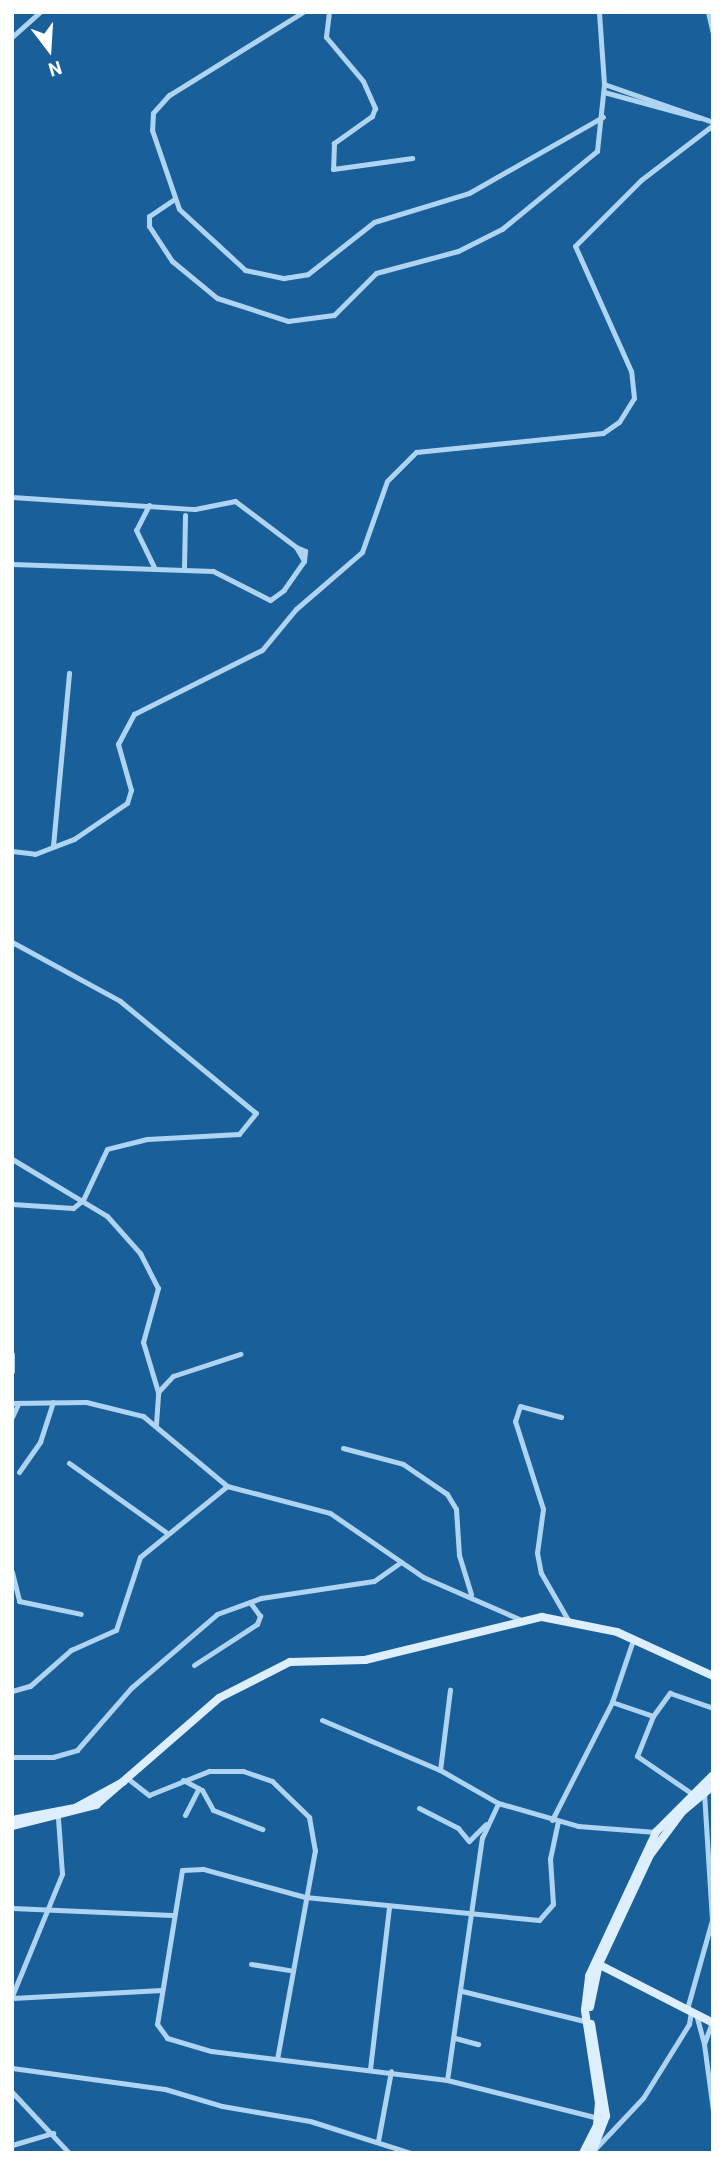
<!DOCTYPE html>
<html>
<head>
<meta charset="utf-8">
<style>
  body { margin:0 }
  #map { position:relative; width:725px; height:2165px; overflow:hidden; background:#195f9a; font-family:Barlow,sans-serif }
  div>[style] { position:absolute }
  .street>* { height:5px; margin:-2.5px; padding:0 2.5px; transform-origin:2.5px; border-radius:2.5px; background:#afd4f1 }
  .secondary>* { height:8px; margin:-4px; padding:0 4px; transform-origin:4px; border-radius:4px; background:#ddeefc }
  span { translate:-50% -50%; white-space:nowrap; text-align:center; line-height:1.15; -webkit-text-stroke:5px #195f9a; paint-order:stroke }
  .frame { position:absolute; inset:0; border:14px solid #fff; pointer-events:none }
  .north { position:absolute; left:14px; top:14px; width:70px; height:70px; -webkit-text-stroke:5px #195f9a; paint-order:stroke; rotate:163deg; font-size:19px; font-weight:700; line-height:28px; text-align:center; color:#fff }
  .north::after { content:''; display:block; margin:auto; width:24px; height:32px; background:#fff; clip-path:polygon(50% 0,100% 100%,50% 72%,0 100%) }
</style>
</head>
<body>
<div id="map">
  <div class="street">
    <div style="left:303px;top:12px;width:158px;rotate:148.2deg"></div>
    <div style="left:169px;top:95px;width:24px;rotate:132deg"></div>
    <div style="left:153px;top:113px;width:17px;rotate:93deg"></div>
    <div style="left:152px;top:130px;width:83px;rotate:71.1deg"></div>
    <div style="left:179px;top:209px;width:90px;rotate:42.7deg"></div>
    <div style="left:245px;top:270px;width:40px;rotate:12deg"></div>
    <div style="left:284px;top:278px;width:24px;rotate:-9deg"></div>
    <div style="left:308px;top:274px;width:84px;rotate:-38.2deg"></div>
    <div style="left:374px;top:222px;width:99px;rotate:-17deg"></div>
    <div style="left:469px;top:193px;width:154px;rotate:-29.6deg"></div>
    <div style="left:329px;top:12px;width:25px;rotate:97deg"></div>
    <div style="left:326px;top:37px;width:57px;rotate:49.9deg"></div>
    <div style="left:363px;top:81px;width:30px;rotate:66deg"></div>
    <div style="left:375px;top:108px;width:9px;rotate:111deg"></div>
    <div style="left:372px;top:116px;width:47px;rotate:144.6deg"></div>
    <div style="left:334px;top:143px;width:26px;rotate:92deg"></div>
    <div style="left:333px;top:169px;width:80px;rotate:-7.9deg"></div>
    <div style="left:708px;top:12px;width:22px;rotate:77deg"></div>
    <div style="left:12px;top:37px;width:38px;rotate:-42deg"></div>
    <div style="left:604px;top:84px;width:115px;rotate:19.2deg"></div>
    <div style="left:604px;top:92px;width:98px;rotate:15.3deg"></div>
    <div style="left:173px;top:200px;width:29px;rotate:146deg"></div>
    <div style="left:149px;top:216px;width:10px;rotate:90deg"></div>
    <div style="left:149px;top:226px;width:42px;rotate:56.7deg"></div>
    <div style="left:172px;top:261px;width:58px;rotate:39.4deg"></div>
    <div style="left:217px;top:298px;width:75px;rotate:17.9deg"></div>
    <div style="left:288px;top:321px;width:46px;rotate:-7.4deg"></div>
    <div style="left:334px;top:315px;width:59px;rotate:-45deg"></div>
    <div style="left:376px;top:273px;width:85px;rotate:-15deg"></div>
    <div style="left:458px;top:251px;width:49px;rotate:-26.6deg"></div>
    <div style="left:502px;top:229px;width:123px;rotate:-39.4deg"></div>
    <div style="left:597px;top:151px;width:67px;rotate:-84deg"></div>
    <div style="left:604px;top:84px;width:72px;rotate:-94deg"></div>
    <div style="left:12px;top:497px;width:183px;rotate:3.8deg"></div>
    <div style="left:195px;top:509px;width:41px;rotate:-11.3deg"></div>
    <div style="left:235px;top:501px;width:76px;rotate:37deg"></div>
    <div style="left:296px;top:547px;width:16px;rotate:60deg"></div>
    <div style="left:304px;top:561px;width:35px;rotate:125deg"></div>
    <div style="left:284px;top:590px;width:17px;rotate:144deg"></div>
    <div style="left:270px;top:600px;width:64px;rotate:-153deg"></div>
    <div style="left:213px;top:571px;width:201px;rotate:-178deg"></div>
    <div style="left:149px;top:505px;width:28px;rotate:117deg"></div>
    <div style="left:136px;top:530px;width:41px;rotate:64.1deg"></div>
    <div style="left:296px;top:547px;width:10px;rotate:24deg"></div>
    <div style="left:305px;top:551px;width:10px;rotate:96deg"></div>
    <div style="left:184px;top:568px;width:53px;rotate:-88.9deg"></div>
    <div style="left:53px;top:846px;width:174px;rotate:-84.7deg"></div>
    <div style="left:12px;top:851px;width:23px;rotate:7deg"></div>
    <div style="left:35px;top:854px;width:42px;rotate:-21deg"></div>
    <div style="left:74px;top:839px;width:64px;rotate:-34.2deg"></div>
    <div style="left:127px;top:803px;width:14px;rotate:-73deg"></div>
    <div style="left:131px;top:790px;width:48px;rotate:-105.8deg"></div>
    <div style="left:118px;top:744px;width:34px;rotate:-62deg"></div>
    <div style="left:134px;top:714px;width:143px;rotate:-26.6deg"></div>
    <div style="left:262px;top:650px;width:53px;rotate:-50.3deg"></div>
    <div style="left:296px;top:609px;width:87px;rotate:-40.8deg"></div>
    <div style="left:362px;top:552px;width:75px;rotate:-70.6deg"></div>
    <div style="left:387px;top:481px;width:41px;rotate:-45deg"></div>
    <div style="left:416px;top:452px;width:188px;rotate:-5.8deg"></div>
    <div style="left:603px;top:433px;width:19px;rotate:-35deg"></div>
    <div style="left:619px;top:422px;width:28px;rotate:-58deg"></div>
    <div style="left:634px;top:398px;width:27px;rotate:-96deg"></div>
    <div style="left:631px;top:371px;width:137px;rotate:-114.1deg"></div>
    <div style="left:575px;top:246px;width:93px;rotate:-45deg"></div>
    <div style="left:641px;top:180px;width:91px;rotate:-37.4deg"></div>
    <div style="left:12px;top:942px;width:123px;rotate:28.6deg"></div>
    <div style="left:120px;top:1001px;width:176px;rotate:39.5deg"></div>
    <div style="left:256px;top:1113px;width:27px;rotate:129deg"></div>
    <div style="left:239px;top:1134px;width:92px;rotate:176.9deg"></div>
    <div style="left:147px;top:1139px;width:41px;rotate:166deg"></div>
    <div style="left:107px;top:1149px;width:56px;rotate:115.2deg"></div>
    <div style="left:83px;top:1200px;width:13px;rotate:141deg"></div>
    <div style="left:73px;top:1208px;width:61px;rotate:-176.2deg"></div>
    <div style="left:12px;top:1159px;width:111px;rotate:31deg"></div>
    <div style="left:107px;top:1216px;width:50px;rotate:48.3deg"></div>
    <div style="left:140px;top:1253px;width:39px;rotate:63deg"></div>
    <div style="left:158px;top:1288px;width:56px;rotate:105.5deg"></div>
    <div style="left:143px;top:1342px;width:52px;rotate:73.3deg"></div>
    <div style="left:12px;top:1354px;width:17px;rotate:90deg"></div>
    <div style="left:12px;top:1403px;width:74px;rotate:-0.8deg"></div>
    <div style="left:86px;top:1402px;width:59px;rotate:13.8deg"></div>
    <div style="left:143px;top:1416px;width:109px;rotate:39.8deg"></div>
    <div style="left:227px;top:1486px;width:106px;rotate:14.7deg"></div>
    <div style="left:330px;top:1513px;width:113px;rotate:34.5deg"></div>
    <div style="left:423px;top:1577px;width:105px;rotate:23.6deg"></div>
    <div style="left:12px;top:1417px;width:14px;rotate:-65deg"></div>
    <div style="left:561px;top:1417px;width:42px;rotate:-165deg"></div>
    <div style="left:520px;top:1406px;width:16px;rotate:108deg"></div>
    <div style="left:515px;top:1421px;width:92px;rotate:72.3deg"></div>
    <div style="left:543px;top:1509px;width:44px;rotate:97.8deg"></div>
    <div style="left:537px;top:1553px;width:20px;rotate:79deg"></div>
    <div style="left:541px;top:1573px;width:54px;rotate:60.1deg"></div>
    <div style="left:156px;top:1424px;width:32px;rotate:-86deg"></div>
    <div style="left:158px;top:1392px;width:22px;rotate:-47deg"></div>
    <div style="left:173px;top:1376px;width:71px;rotate:-18.2deg"></div>
    <div style="left:343px;top:1448px;width:62px;rotate:14.9deg"></div>
    <div style="left:403px;top:1464px;width:53px;rotate:34.3deg"></div>
    <div style="left:447px;top:1494px;width:17px;rotate:59deg"></div>
    <div style="left:456px;top:1509px;width:46px;rotate:86.3deg"></div>
    <div style="left:459px;top:1555px;width:41px;rotate:72.9deg"></div>
    <div style="left:69px;top:1463px;width:120px;rotate:35.5deg"></div>
    <div style="left:19px;top:1472px;width:37px;rotate:-55deg"></div>
    <div style="left:40px;top:1442px;width:42px;rotate:-72deg"></div>
    <div style="left:12px;top:1572px;width:30px;rotate:76deg"></div>
    <div style="left:19px;top:1601px;width:63px;rotate:11.8deg"></div>
    <div style="left:194px;top:1665px;width:75px;rotate:-33.1deg"></div>
    <div style="left:257px;top:1624px;width:9px;rotate:-69deg"></div>
    <div style="left:260px;top:1616px;width:17px;rotate:-126deg"></div>
    <div style="left:12px;top:1691px;width:19px;rotate:-16deg"></div>
    <div style="left:30px;top:1686px;width:55px;rotate:-41.3deg"></div>
    <div style="left:71px;top:1650px;width:49px;rotate:-24deg"></div>
    <div style="left:116px;top:1630px;width:77px;rotate:-71.8deg"></div>
    <div style="left:140px;top:1557px;width:112px;rotate:-39.2deg"></div>
    <div style="left:612px;top:1702px;width:43px;rotate:18.9deg"></div>
    <div style="left:653px;top:1716px;width:43px;rotate:111.8deg"></div>
    <div style="left:637px;top:1756px;width:65px;rotate:34.4deg"></div>
    <div style="left:653px;top:1716px;width:29px;rotate:-54deg"></div>
    <div style="left:670px;top:1693px;width:46px;rotate:19.2deg"></div>
    <div style="left:322px;top:1720px;width:128px;rotate:23deg"></div>
    <div style="left:440px;top:1770px;width:67px;rotate:29.6deg"></div>
    <div style="left:498px;top:1803px;width:83px;rotate:16deg"></div>
    <div style="left:578px;top:1826px;width:78px;rotate:4.4deg"></div>
    <div style="left:12px;top:1757px;width:41px"></div>
    <div style="left:53px;top:1757px;width:25px;rotate:-16deg"></div>
    <div style="left:77px;top:1750px;width:82px;rotate:-48.9deg"></div>
    <div style="left:131px;top:1688px;width:113px;rotate:-40.7deg"></div>
    <div style="left:217px;top:1614px;width:47px;rotate:-20deg"></div>
    <div style="left:261px;top:1598px;width:114px;rotate:-8.6deg"></div>
    <div style="left:374px;top:1581px;width:33px;rotate:-35deg"></div>
    <div style="left:440px;top:1770px;width:81px;rotate:-82.9deg"></div>
    <div style="left:127px;top:1778px;width:28px;rotate:38deg"></div>
    <div style="left:149px;top:1795px;width:65px;rotate:-21.8deg"></div>
    <div style="left:209px;top:1771px;width:34px"></div>
    <div style="left:243px;top:1771px;width:31px;rotate:19deg"></div>
    <div style="left:272px;top:1781px;width:52px;rotate:44.2deg"></div>
    <div style="left:309px;top:1817px;width:34px;rotate:80deg"></div>
    <div style="left:315px;top:1850px;width:212px;rotate:100.3deg"></div>
    <div style="left:183px;top:1780px;width:21px;rotate:28deg"></div>
    <div style="left:202px;top:1790px;width:23px;rotate:61deg"></div>
    <div style="left:213px;top:1810px;width:53px;rotate:21.2deg"></div>
    <div style="left:419px;top:1808px;width:44px;rotate:27.1deg"></div>
    <div style="left:458px;top:1828px;width:17px;rotate:50deg"></div>
    <div style="left:469px;top:1841px;width:24px;rotate:-45deg"></div>
    <div style="left:185px;top:1815px;width:30px;rotate:-63deg"></div>
    <div style="left:552px;top:1820px;width:132px;rotate:-63deg"></div>
    <div style="left:612px;top:1702px;width:65px;rotate:-71.3deg"></div>
    <div style="left:558px;top:1821px;width:39px;rotate:102deg"></div>
    <div style="left:550px;top:1859px;width:45px;rotate:86.2deg"></div>
    <div style="left:553px;top:1904px;width:21px;rotate:131deg"></div>
    <div style="left:539px;top:1920px;width:235px;rotate:-174.4deg"></div>
    <div style="left:305px;top:1897px;width:106px;rotate:-164.6deg"></div>
    <div style="left:203px;top:1869px;width:21px;rotate:177deg"></div>
    <div style="left:182px;top:1870px;width:156px;rotate:99.2deg"></div>
    <div style="left:157px;top:2024px;width:17px;rotate:54deg"></div>
    <div style="left:167px;top:2038px;width:46px;rotate:16.5deg"></div>
    <div style="left:211px;top:2051px;width:238px;rotate:7deg"></div>
    <div style="left:447px;top:2080px;width:156px;rotate:14.1deg"></div>
    <div style="left:12px;top:1908px;width:160px;rotate:2.5deg"></div>
    <div style="left:251px;top:1964px;width:39px;rotate:9deg"></div>
    <div style="left:462px;top:1991px;width:130px;rotate:13.8deg"></div>
    <div style="left:12px;top:1996px;width:132px;rotate:-67.7deg"></div>
    <div style="left:62px;top:1874px;width:56px;rotate:-94.1deg"></div>
    <div style="left:12px;top:1998px;width:150px;rotate:-3.1deg"></div>
    <div style="left:687px;top:2009px;width:92px;rotate:-74.3deg"></div>
    <div style="left:712px;top:1920px;width:127px;rotate:-93.6deg"></div>
    <div style="left:696px;top:2014px;width:31px;rotate:75deg"></div>
    <div style="left:712px;top:2022px;width:23px;rotate:110deg"></div>
    <div style="left:704px;top:2044px;width:68px;rotate:82.3deg"></div>
    <div style="left:455px;top:2038px;width:24px;rotate:15deg"></div>
    <div style="left:12px;top:2068px;width:154px;rotate:7.8deg"></div>
    <div style="left:165px;top:2089px;width:59px;rotate:16.6deg"></div>
    <div style="left:222px;top:2106px;width:89px;rotate:9.7deg"></div>
    <div style="left:310px;top:2121px;width:106px;rotate:17.6deg"></div>
    <div style="left:370px;top:2069px;width:162px;rotate:-83.3deg"></div>
    <div style="left:447px;top:2080px;width:245px;rotate:-81.8deg"></div>
    <div style="left:482px;top:1838px;width:38px;rotate:-65deg"></div>
    <div style="left:12px;top:2092px;width:83px;rotate:46.9deg"></div>
    <div style="left:378px;top:2141px;width:71px;rotate:-79.5deg"></div>
    <div style="left:12px;top:2145px;width:43px;rotate:-16.3deg"></div>
    <div style="left:594px;top:2150px;width:71px;rotate:-46.7deg"></div>
    <div style="left:643px;top:2098px;width:87px;rotate:-58.1deg"></div>
    <div style="left:689px;top:2024px;width:13px;rotate:-81deg"></div>
  </div>
  <div class="secondary">
    <div style="left:12px;top:1820px;width:64px;rotate:-10.8deg"></div>
    <div style="left:75px;top:1808px;width:55px;rotate:-28.4deg"></div>
    <div style="left:12px;top:1826px;width:87px;rotate:-14deg"></div>
    <div style="left:96px;top:1805px;width:163px;rotate:-41deg"></div>
    <div style="left:219px;top:1698px;width:80px;rotate:-26.9deg"></div>
    <div style="left:290px;top:1662px;width:75px;rotate:-1.5deg"></div>
    <div style="left:365px;top:1660px;width:182px;rotate:-13.7deg"></div>
    <div style="left:542px;top:1617px;width:76px;rotate:11.3deg"></div>
    <div style="left:617px;top:1632px;width:106px;rotate:24.6deg"></div>
    <div style="left:596px;top:1963px;width:131px;rotate:27.1deg"></div>
    <div style="left:590px;top:2007px;width:44px;rotate:-78.2deg"></div>
    <div style="left:599px;top:1964px;width:120px;rotate:-64.9deg"></div>
    <div style="left:650px;top:1855px;width:54px;rotate:-53.3deg"></div>
    <div style="left:682px;top:1812px;width:40px;rotate:-40deg"></div>
    <div style="left:591px;top:2024px;width:93px;rotate:80.7deg"></div>
    <div style="left:606px;top:2116px;width:40px;rotate:111deg"></div>
    <div style="left:583px;top:2153px;width:31px;rotate:-63deg"></div>
    <div style="left:597px;top:2125px;width:22px;rotate:-85deg"></div>
    <div style="left:599px;top:2103px;width:94px;rotate:-98.6deg"></div>
    <div style="left:585px;top:2010px;width:34px;rotate:-83deg"></div>
    <div style="left:589px;top:1976px;width:159px;rotate:-65deg"></div>
    <div style="left:656px;top:1832px;width:81px;rotate:-45deg"></div>
  </div>
  <div class="frame"></div>
  <div class="north">N</div>
</div>
</body>
</html>
